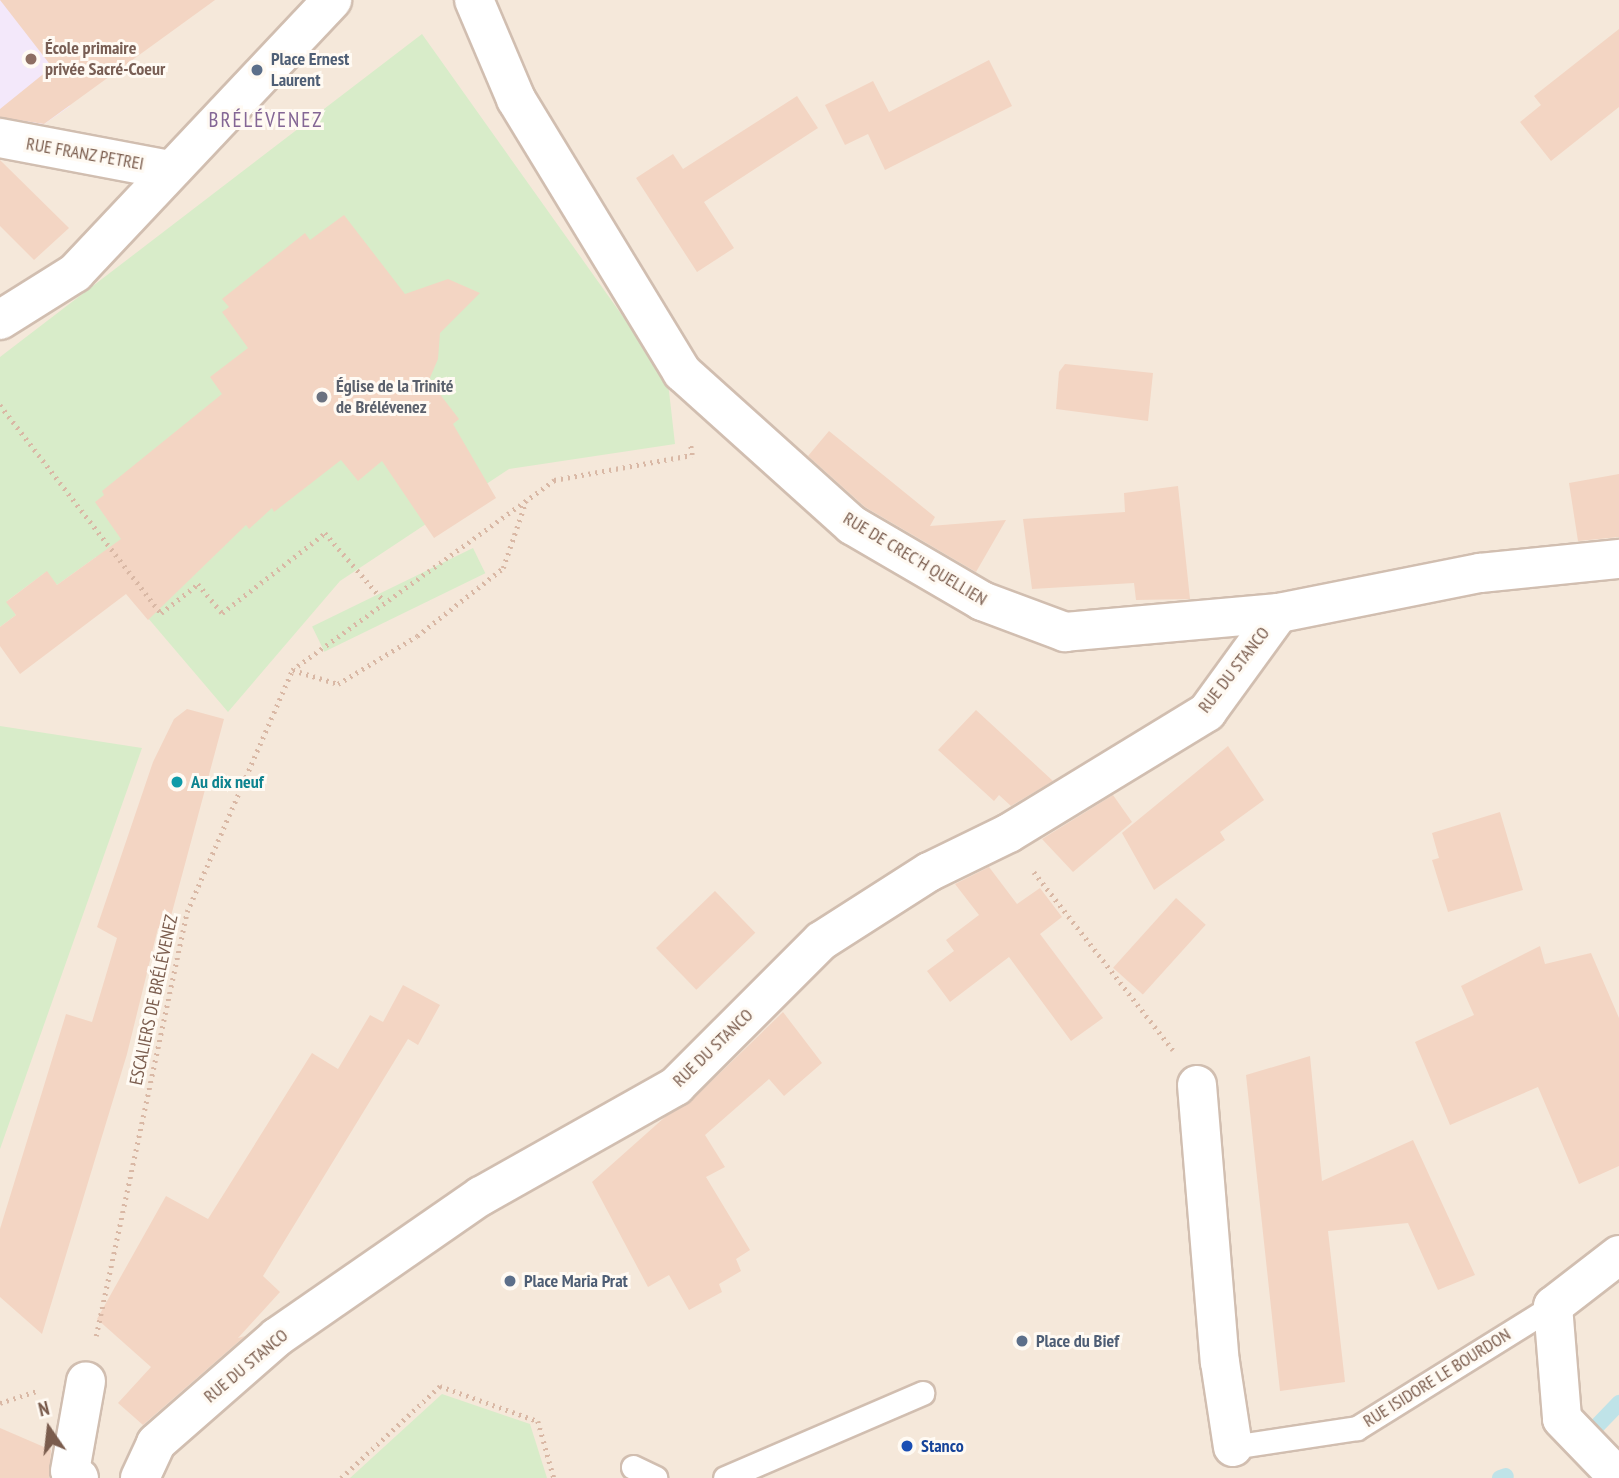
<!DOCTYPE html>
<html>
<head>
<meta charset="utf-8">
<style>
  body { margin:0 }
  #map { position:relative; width:1619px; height:1478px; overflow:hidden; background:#fdf6ec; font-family:"PT Sans Narrow",sans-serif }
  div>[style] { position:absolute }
  .residential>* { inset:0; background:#f5e8da; transform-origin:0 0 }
  .education>* { inset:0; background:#f3e8fa }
  .green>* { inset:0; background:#d8ecc9; transform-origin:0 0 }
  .stream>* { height:16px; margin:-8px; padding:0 8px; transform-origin:8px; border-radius:8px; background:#bfe3e8 }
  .building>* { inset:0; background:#f3d5c3; transform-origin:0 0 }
  .path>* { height:4.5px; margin-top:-2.25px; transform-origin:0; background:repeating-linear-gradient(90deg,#d9b8a5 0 2px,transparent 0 7px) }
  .roads { filter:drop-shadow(2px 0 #d1beb0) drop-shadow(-2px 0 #d1beb0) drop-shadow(0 2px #d1beb0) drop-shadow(0 -2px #d1beb0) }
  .service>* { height:23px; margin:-11.5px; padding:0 11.5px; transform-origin:11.5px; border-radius:11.5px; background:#fff }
  .minor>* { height:38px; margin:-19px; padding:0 19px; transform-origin:19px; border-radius:19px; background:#fff }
  .dots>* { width:19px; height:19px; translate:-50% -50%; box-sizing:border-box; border:4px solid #fffaf3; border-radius:50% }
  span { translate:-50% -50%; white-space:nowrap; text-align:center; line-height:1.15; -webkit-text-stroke:6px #fffaf3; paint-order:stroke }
  .education-label { font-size:18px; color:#785e54; font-weight:700 }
  .left { translate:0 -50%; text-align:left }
  .service-label { font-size:18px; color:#4e5e75; font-weight:700 }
  .street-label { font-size:18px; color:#7a5c4d }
  .worship-label { font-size:18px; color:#5b616d; font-weight:700 }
  .culture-label { font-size:18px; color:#0d838f; font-weight:700 }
  .transit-label { font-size:18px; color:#164399; font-weight:700 }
  .quarter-label { font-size:21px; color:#846695; letter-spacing:2px }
  .north { position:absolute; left:14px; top:1394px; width:70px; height:70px; -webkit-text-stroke:5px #fffaf3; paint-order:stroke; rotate:346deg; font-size:19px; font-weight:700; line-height:28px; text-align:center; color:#7a5c4d }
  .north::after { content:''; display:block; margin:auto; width:24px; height:32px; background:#7a5c4d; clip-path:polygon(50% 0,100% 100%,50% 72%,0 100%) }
</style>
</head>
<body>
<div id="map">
  <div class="residential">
    <div style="left:0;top:0;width:1619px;height:1478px"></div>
  </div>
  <div class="education">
    <div style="clip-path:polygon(0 0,44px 0,79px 44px,44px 73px,70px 106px,40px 127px,0 113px)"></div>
  </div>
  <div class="green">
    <div style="clip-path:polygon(422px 34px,656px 363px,669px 391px,675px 444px,509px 469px,340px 581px,228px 712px,96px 557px,57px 585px,46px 572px,7px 601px,16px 615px,0 627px,0 357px)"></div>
    <div style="left:473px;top:548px;width:28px;height:179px;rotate:64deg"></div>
    <div style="clip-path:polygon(0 726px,142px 748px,0 1149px)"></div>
    <div style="clip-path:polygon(442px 1394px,530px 1424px,547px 1478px,350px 1478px)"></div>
  </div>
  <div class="stream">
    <div style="left:1595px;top:1428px;width:35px;rotate:-46deg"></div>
    <div style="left:1500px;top:1478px;width:6px;rotate:-18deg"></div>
  </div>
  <div class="building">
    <div style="clip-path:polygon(0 0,215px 0,44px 124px,0 117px,0 109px,52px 67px)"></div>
    <div style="clip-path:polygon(1619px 29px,1619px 107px,1551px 161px,1520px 122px,1541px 105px,1534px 96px)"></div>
    <div style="clip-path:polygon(989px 60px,1012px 106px,885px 170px,868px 134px,845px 145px,825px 105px,873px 81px,889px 112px)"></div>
    <div style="clip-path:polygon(797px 96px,818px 128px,704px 202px,734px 248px,697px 272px,636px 178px,673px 154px,683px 169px)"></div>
    <div style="clip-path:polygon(0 160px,69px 228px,34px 260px,0 226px)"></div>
    <div style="clip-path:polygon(344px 215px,405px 294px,448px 279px,480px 293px,440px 333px,438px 359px,429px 380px,459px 419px,453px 424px,496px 498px,434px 538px,382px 461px,358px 481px,341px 460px,274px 512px,272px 508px,249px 529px,246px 525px,148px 620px,126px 594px,20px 674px,0 646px,0 627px,16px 615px,6px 602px,47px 571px,57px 585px,121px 539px,95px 502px,104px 495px,102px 491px,222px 394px,210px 377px,248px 348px,222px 312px,229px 307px,222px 299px,305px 233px,310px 240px)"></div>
    <div style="clip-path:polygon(1065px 364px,1153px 373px,1148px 421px,1056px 409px,1059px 372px)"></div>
    <div style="clip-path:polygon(829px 431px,935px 517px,930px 526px,1006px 520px,976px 572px,865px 507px,808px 456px)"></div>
    <div style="clip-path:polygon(1619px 474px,1619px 537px,1578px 541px,1569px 483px)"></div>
    <div style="clip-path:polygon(1178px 486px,1190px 599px,1136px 600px,1134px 583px,1032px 589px,1023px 519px,1125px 512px,1124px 493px)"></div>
    <div style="clip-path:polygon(187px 709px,224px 719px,167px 931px,158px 928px,127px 1054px,42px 1334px,0 1297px,0 1229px,66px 1014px,92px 1022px,117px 938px,97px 927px,153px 762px,174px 719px)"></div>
    <div style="clip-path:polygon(976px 710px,1053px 781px,1011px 806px,999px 795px,994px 801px,938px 750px)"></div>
    <div style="clip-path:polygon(1228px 746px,1264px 800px,1220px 832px,1225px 840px,1154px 890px,1122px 833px)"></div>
    <div style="clip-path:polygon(1113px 795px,1132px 822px,1073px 872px,1042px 839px)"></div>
    <div style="clip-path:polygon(1500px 812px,1523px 890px,1448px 912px,1432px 860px,1439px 858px,1432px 833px)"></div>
    <div style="clip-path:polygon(989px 867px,1017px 904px,1040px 888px,1062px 917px,1040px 934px,1103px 1018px,1071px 1041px,1009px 957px,950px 1002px,927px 971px,954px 951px,946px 940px,979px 915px,955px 884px)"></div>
    <div style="left:715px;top:891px;width:58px;height:82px;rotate:46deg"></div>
    <div style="left:1176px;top:898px;width:40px;height:94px;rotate:42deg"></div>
    <div style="clip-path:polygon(1540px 946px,1545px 964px,1591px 953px,1619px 1018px,1619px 1166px,1579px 1184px,1538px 1087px,1450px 1125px,1415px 1042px,1474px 1015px,1461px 986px)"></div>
    <div style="clip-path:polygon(403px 985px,440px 1005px,418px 1045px,408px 1039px,263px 1276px,280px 1292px,238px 1338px,245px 1336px,143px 1425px,118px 1403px,151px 1367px,97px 1319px,166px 1196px,208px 1219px,312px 1053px,338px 1069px,370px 1015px,383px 1022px)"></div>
    <div style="clip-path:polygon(783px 1012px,822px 1063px,784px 1096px,769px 1079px,705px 1135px,725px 1167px,706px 1177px,750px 1250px,736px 1259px,741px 1271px,719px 1284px,722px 1292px,689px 1310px,669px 1275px,648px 1287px,592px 1182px,665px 1117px,691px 1101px)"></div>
    <div style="clip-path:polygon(1310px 1056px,1322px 1181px,1413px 1140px,1475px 1275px,1438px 1290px,1408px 1223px,1328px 1231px,1345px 1382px,1280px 1391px,1246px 1075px)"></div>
    <div style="clip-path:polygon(0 1428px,51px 1450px,49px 1478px,0 1478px)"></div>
  </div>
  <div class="path">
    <div style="left:0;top:405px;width:263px;rotate:52.3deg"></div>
    <div style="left:161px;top:613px;width:47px;rotate:-38.1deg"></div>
    <div style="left:198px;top:584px;width:38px;rotate:50deg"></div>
    <div style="left:222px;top:613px;width:130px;rotate:-37.8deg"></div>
    <div style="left:325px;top:533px;width:90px;rotate:49.1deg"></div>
    <div style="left:293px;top:670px;width:47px;rotate:17.3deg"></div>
    <div style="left:338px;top:684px;width:92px;rotate:-31.3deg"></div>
    <div style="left:417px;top:636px;width:110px;rotate:-38.3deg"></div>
    <div style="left:503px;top:568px;width:71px;rotate:-71.1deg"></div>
    <div style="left:1034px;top:872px;width:226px;rotate:52deg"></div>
    <div style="left:96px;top:1336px;width:434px;rotate:-77.9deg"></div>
    <div style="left:187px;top:912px;width:264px;rotate:-66.5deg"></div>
    <div style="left:292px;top:670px;width:324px;rotate:-35.9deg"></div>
    <div style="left:554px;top:480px;width:140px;rotate:-10.3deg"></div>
    <div style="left:692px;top:455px;width:13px;rotate:-99deg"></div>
    <div style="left:0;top:1403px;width:39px;rotate:-18deg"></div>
    <div style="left:341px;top:1478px;width:135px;rotate:-42.9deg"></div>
    <div style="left:440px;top:1386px;width:104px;rotate:19.7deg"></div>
    <div style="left:538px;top:1421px;width:59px;rotate:74.3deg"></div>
  </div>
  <div class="roads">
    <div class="service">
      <div style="left:1233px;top:1447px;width:125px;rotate:-8.7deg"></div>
      <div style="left:1357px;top:1428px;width:231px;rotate:-31.9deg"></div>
      <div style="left:633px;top:1467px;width:25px;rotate:26deg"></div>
      <div style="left:725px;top:1478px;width:215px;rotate:-23.3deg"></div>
    </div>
    <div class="minor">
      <div style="left:474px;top:0;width:108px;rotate:67deg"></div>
      <div style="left:516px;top:99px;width:320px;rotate:58.7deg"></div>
      <div style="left:682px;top:372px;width:229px;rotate:42deg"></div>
      <div style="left:852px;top:525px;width:151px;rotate:30.3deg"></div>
      <div style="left:982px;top:601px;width:89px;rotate:20.5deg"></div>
      <div style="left:1065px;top:632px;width:215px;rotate:-5.1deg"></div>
      <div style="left:1279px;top:613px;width:205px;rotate:-11.3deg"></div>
      <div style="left:1480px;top:573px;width:140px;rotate:-5.8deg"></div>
      <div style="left:0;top:138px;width:172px;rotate:10.7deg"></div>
      <div style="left:0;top:320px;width:89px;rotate:-32.1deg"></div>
      <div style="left:75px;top:273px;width:375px;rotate:-46.7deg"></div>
      <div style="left:1197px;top:1085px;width:278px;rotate:85.3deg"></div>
      <div style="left:1220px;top:1362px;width:86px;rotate:81.3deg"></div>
      <div style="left:1619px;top:1255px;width:83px;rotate:142.3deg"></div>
      <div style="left:1553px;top:1306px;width:113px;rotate:85.4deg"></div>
      <div style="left:1562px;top:1419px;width:82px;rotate:46deg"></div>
      <div style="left:79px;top:1478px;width:11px;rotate:-142deg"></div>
      <div style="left:70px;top:1471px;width:91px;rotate:-79.9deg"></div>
      <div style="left:140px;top:1478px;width:38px;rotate:-65deg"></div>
      <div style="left:156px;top:1443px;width:161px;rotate:-41.2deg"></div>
      <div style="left:277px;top:1337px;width:248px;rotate:-34.7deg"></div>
      <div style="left:481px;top:1196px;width:224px;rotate:-29.4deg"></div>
      <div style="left:676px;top:1086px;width:205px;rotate:-45deg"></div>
      <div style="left:821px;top:941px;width:128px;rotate:-32.6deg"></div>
      <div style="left:929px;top:872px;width:89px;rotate:-26deg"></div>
      <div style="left:1009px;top:833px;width:232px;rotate:-31.4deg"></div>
      <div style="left:1207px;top:712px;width:122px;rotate:-54deg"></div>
    </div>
  </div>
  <div class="dots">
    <div style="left:31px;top:59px;background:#8d6e63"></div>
    <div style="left:257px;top:70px;background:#5c6f8a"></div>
    <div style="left:322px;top:397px;background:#6b7280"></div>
    <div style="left:177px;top:782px;background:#0f9aa8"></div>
    <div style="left:510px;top:1281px;background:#5c6f8a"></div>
    <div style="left:1022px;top:1341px;background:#5c6f8a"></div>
    <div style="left:907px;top:1446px;background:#1a4fb4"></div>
  </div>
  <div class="education-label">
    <span class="left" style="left:45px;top:59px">École primaire<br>privée Sacré-Coeur</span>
  </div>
  <div class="service-label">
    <span class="left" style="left:271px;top:70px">Place Ernest<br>Laurent</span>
    <span class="left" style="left:524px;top:1281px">Place Maria Prat</span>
    <span class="left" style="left:1036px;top:1341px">Place du Bief</span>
  </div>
  <div class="street-label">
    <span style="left:85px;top:154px;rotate:10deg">RUE FRANZ PETREI</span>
    <span style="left:915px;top:559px;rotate:31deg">RUE DE CREC'H QUELLIEN</span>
    <span style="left:1234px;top:670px;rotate:-52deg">RUE DU STANCO</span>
    <span style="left:154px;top:1000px;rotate:-78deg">ESCALIERS DE BRÉLÉVENEZ</span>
    <span style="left:713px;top:1048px;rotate:-44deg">RUE DU STANCO</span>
    <span style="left:246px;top:1366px;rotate:-40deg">RUE DU STANCO</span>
    <span style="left:1437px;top:1378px;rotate:-32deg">RUE ISIDORE LE BOURDON</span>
  </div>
  <div class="worship-label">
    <span class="left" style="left:336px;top:397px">Église de la Trinité<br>de Brélévenez</span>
  </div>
  <div class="culture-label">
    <span class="left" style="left:191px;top:782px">Au dix neuf</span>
  </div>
  <div class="transit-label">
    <span class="left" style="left:921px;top:1446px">Stanco</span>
  </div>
  <div class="quarter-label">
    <span style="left:266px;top:120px">BRÉLÉVENEZ</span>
  </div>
  <div class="north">N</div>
</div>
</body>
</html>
